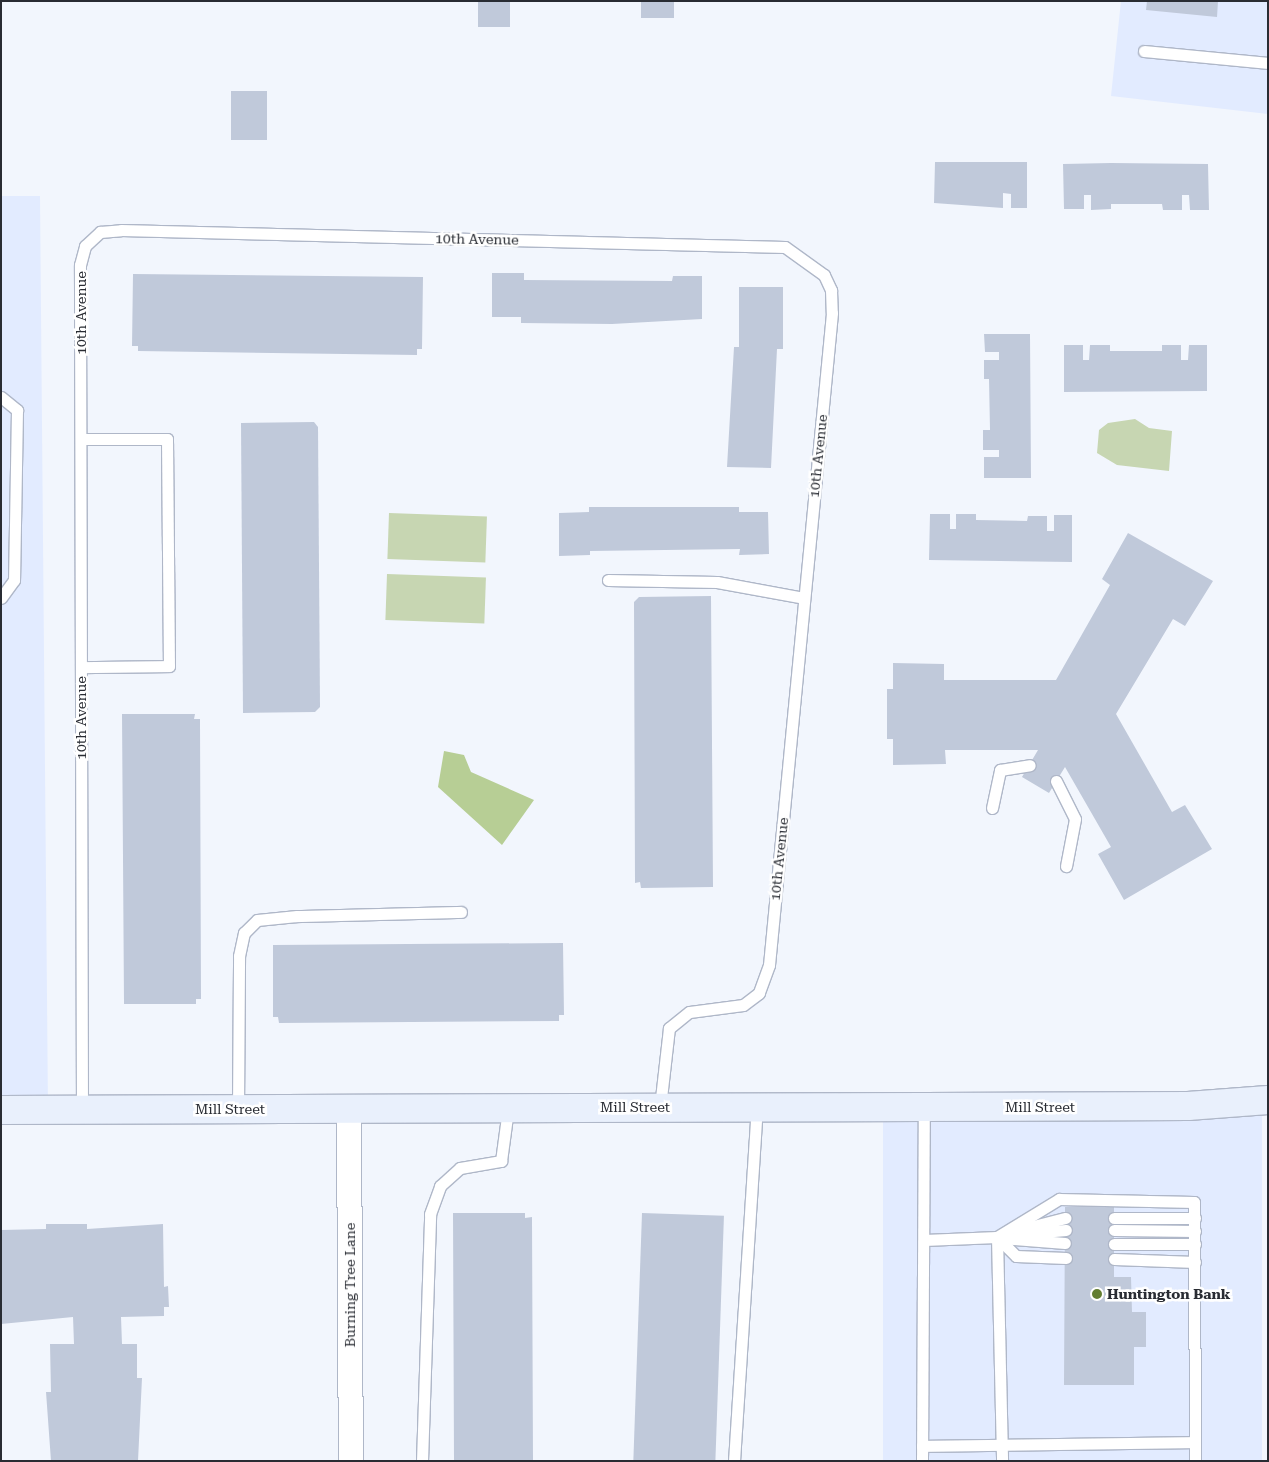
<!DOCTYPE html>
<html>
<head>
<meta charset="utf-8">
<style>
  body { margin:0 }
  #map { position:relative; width:1269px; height:1462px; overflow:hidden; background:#f2f6fd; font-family:"Roboto Serif",serif }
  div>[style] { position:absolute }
  .built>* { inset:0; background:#e2ebff; transform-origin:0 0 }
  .green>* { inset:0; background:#c7d6b2; transform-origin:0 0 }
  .water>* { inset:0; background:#b7ce95 }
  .building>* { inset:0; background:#c0c9da; transform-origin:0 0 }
  .roads { filter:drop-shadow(1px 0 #afb7c8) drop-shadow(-1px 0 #afb7c8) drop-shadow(0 1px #afb7c8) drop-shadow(0 -1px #afb7c8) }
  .service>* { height:11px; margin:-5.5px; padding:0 5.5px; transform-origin:5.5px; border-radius:5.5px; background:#fff }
  .minor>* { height:24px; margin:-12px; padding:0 12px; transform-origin:12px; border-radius:12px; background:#fff }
  .secondary>* { height:28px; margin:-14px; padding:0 14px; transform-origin:14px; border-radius:14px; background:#e9f0fc }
  .dots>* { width:14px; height:14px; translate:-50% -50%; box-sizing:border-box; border:2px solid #fff; border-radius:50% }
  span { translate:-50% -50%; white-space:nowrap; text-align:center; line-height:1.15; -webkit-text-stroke:5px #fff; paint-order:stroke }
  .street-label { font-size:14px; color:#292c33 }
  .poi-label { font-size:14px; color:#292c33; font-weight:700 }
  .left { translate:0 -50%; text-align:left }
  .frame { position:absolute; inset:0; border:2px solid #292c33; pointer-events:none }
</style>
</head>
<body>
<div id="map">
  <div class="built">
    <div style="clip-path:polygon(1121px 1px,1268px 1px,1268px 114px,1111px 96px)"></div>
    <div style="clip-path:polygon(1px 196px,40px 196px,48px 1111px,1px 1111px)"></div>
    <div style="left:1262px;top:1109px;width:352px;height:379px;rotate:90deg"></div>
  </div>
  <div class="green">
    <div style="clip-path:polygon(1135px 419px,1149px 428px,1172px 431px,1169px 471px,1117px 465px,1097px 453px,1099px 430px,1108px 423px)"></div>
    <div style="left:389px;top:513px;width:98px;height:46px;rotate:2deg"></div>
    <div style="left:387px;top:574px;width:99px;height:46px;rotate:2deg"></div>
  </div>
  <div class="water">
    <div style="clip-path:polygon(444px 751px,464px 755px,471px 772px,534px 800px,502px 845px,438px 787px)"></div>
  </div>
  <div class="building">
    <div style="left:478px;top:1px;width:32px;height:26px"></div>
    <div style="left:641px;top:1px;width:33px;height:17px"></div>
    <div style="clip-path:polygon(1147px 1px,1218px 1px,1217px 17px,1146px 10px)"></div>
    <div style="left:231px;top:91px;width:36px;height:49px"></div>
    <div style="clip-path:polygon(935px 162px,1027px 162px,1027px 208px,1011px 208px,1011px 194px,1003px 193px,1003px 208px,934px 203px)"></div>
    <div style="clip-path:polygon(1111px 163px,1208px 164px,1209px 210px,1190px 210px,1189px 195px,1182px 195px,1182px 210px,1163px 210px,1162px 204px,1111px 204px,1111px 209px,1091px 210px,1091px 195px,1084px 195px,1084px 209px,1064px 209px,1063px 164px)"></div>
    <div style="clip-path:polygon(492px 273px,524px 273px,524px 280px,672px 281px,673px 276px,702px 276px,702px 319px,612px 324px,521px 323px,521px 317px,492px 317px)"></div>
    <div style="clip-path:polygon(133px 274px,423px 277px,422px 349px,417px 349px,417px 355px,138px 351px,138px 346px,132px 346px)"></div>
    <div style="clip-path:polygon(739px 287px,783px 287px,783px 349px,777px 349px,771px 468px,727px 467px,734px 347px,739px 347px)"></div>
    <div style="clip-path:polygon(984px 334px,1030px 334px,1031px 478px,984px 478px,984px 457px,999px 457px,999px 450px,983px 450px,983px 430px,990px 430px,989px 379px,984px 379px,984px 360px,999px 360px,999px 352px,985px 352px)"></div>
    <div style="clip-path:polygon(1064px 345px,1083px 345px,1083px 360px,1089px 360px,1090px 345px,1110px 345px,1110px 351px,1162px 351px,1162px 345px,1181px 345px,1181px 360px,1188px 360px,1189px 345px,1207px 345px,1207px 391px,1064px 392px)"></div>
    <div style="clip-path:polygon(314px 422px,318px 427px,320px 707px,315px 712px,243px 713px,241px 423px)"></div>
    <div style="clip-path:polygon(589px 507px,739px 507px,739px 512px,768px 512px,769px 554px,739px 555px,740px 549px,590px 551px,590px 555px,559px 556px,559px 513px,589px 512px)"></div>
    <div style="clip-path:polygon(930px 514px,950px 514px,950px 529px,956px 529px,956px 514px,976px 514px,976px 520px,1027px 521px,1028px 516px,1047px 516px,1047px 531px,1054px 531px,1054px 515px,1072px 515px,1072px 562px,929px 560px)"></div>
    <div style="clip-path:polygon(1128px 533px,1213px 581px,1185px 626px,1173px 619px,1116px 714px,1172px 812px,1185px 805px,1212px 849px,1124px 900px,1098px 854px,1111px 847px,1065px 767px,1049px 793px,1022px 777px,1038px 750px,945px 750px,946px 764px,893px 765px,893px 739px,887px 739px,887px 689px,893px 689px,893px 663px,944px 664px,944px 680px,1056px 680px,1110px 585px,1102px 579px)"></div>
    <div style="clip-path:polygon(711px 596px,713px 887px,641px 888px,640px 882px,635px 883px,634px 602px,639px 597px)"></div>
    <div style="clip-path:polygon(122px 714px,195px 714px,194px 719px,200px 719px,201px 999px,196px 999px,196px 1004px,124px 1004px)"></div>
    <div style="clip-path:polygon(563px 943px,564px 1015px,559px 1015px,559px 1021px,279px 1023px,278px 1017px,273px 1017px,273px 945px)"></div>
    <div style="clip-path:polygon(1065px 1207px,1114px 1207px,1114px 1277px,1131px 1277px,1132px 1312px,1146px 1312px,1146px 1347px,1134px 1347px,1134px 1385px,1064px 1385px)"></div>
    <div style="clip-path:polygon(453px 1213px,525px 1213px,525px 1218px,532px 1217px,533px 1461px,454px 1461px)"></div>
    <div style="left:642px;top:1213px;width:82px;height:248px;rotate:2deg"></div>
    <div style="clip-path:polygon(46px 1224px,87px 1224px,87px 1229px,163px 1224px,164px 1287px,168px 1286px,169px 1307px,164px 1307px,164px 1316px,121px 1317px,122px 1344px,137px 1344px,137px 1378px,142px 1378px,138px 1461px,51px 1461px,46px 1392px,51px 1392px,50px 1344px,74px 1344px,73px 1317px,1px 1324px,1px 1230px,46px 1229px)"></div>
  </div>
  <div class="roads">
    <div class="service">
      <div style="left:1144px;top:51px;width:125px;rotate:5.5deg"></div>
      <div style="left:1px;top:397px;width:21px;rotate:39deg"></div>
      <div style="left:17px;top:410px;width:170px;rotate:91deg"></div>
      <div style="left:14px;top:580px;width:22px;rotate:126deg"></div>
      <div style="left:81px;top:439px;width:86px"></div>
      <div style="left:167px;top:439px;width:227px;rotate:89.5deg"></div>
      <div style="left:169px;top:666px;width:88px;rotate:179.3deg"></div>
      <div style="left:608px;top:580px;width:109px;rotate:1.1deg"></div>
      <div style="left:717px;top:582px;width:88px;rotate:10.4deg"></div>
      <div style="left:1056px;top:781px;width:42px;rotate:63.4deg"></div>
      <div style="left:1075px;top:819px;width:48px;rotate:100.8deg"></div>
      <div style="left:992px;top:808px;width:39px;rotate:-78deg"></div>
      <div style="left:1000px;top:770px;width:30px;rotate:-9deg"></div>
      <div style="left:238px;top:1109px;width:153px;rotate:-89.6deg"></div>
      <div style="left:239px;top:956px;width:24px;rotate:-78deg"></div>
      <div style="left:244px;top:933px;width:18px;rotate:-45deg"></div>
      <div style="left:257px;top:920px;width:40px;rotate:-5.7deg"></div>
      <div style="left:297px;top:916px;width:164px;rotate:-1.4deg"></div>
      <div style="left:82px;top:1110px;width:845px;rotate:-90.14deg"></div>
      <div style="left:80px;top:265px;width:20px;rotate:-75deg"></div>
      <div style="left:85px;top:246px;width:21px;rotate:-43deg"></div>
      <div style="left:100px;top:232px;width:21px;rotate:-5deg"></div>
      <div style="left:121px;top:230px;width:664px;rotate:1.47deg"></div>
      <div style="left:785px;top:247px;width:48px;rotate:35.7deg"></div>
      <div style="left:824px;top:275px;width:17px;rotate:65deg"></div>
      <div style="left:831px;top:290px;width:23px;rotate:88deg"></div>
      <div style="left:832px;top:313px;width:655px;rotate:95.52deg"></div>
      <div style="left:769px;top:965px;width:30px;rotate:110deg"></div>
      <div style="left:759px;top:993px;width:20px;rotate:143deg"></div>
      <div style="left:743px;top:1005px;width:54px;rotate:172.6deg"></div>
      <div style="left:689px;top:1012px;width:26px;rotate:141deg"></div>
      <div style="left:669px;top:1028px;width:80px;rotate:96.5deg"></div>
      <div style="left:1114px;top:1218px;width:81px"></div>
      <div style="left:1018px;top:1230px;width:49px;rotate:-14.3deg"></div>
      <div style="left:1114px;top:1230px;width:81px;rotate:0.7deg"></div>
      <div style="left:1019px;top:1234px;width:47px;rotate:-4.9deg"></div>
      <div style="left:997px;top:1237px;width:73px;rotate:-31.5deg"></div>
      <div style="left:1059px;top:1199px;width:135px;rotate:1.3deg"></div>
      <div style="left:1194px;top:1202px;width:259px;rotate:89.8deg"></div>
      <div style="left:997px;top:1237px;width:27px;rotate:45deg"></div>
      <div style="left:1016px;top:1256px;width:50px;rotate:2.3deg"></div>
      <div style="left:1001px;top:1238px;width:64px;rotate:4.5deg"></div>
      <div style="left:924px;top:1240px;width:73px;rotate:-2.4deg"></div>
      <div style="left:997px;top:1237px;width:224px;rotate:88.7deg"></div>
      <div style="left:1114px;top:1244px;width:81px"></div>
      <div style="left:1114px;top:1259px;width:81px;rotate:2.1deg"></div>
      <div style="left:922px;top:1446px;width:273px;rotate:-0.8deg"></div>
      <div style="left:422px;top:1461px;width:247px;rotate:-88.1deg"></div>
      <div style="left:430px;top:1214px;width:30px;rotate:-70deg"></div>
      <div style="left:440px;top:1186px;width:27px;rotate:-42deg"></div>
      <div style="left:460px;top:1168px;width:42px;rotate:-9.7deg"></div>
      <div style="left:501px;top:1161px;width:52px;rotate:-82.3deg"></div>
      <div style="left:734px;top:1461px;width:354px;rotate:-86.3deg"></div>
      <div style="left:922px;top:1461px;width:353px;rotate:-89.7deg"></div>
    </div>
    <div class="minor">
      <div style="left:349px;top:1108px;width:353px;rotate:89.7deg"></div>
    </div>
    <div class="secondary">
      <div style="left:1px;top:1110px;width:1187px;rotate:-0.19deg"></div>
      <div style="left:1188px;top:1106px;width:80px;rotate:-4.3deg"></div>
    </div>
  </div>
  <div class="dots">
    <div style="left:1097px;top:1294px;background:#637e32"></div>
  </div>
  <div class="street-label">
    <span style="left:477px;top:239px;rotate:1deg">10th Avenue</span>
    <span style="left:81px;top:313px;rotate:-90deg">10th Avenue</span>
    <span style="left:818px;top:456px;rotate:-84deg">10th Avenue</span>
    <span style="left:81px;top:718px;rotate:-90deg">10th Avenue</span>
    <span style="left:779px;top:859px;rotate:-84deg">10th Avenue</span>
    <span style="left:635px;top:1107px">Mill Street</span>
    <span style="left:1040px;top:1107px">Mill Street</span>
    <span style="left:230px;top:1109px">Mill Street</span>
    <span style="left:350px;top:1285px;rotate:-90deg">Burning Tree Lane</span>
  </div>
  <div class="poi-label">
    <span class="left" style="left:1107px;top:1294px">Huntington Bank</span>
  </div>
  <div class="frame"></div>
</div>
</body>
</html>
